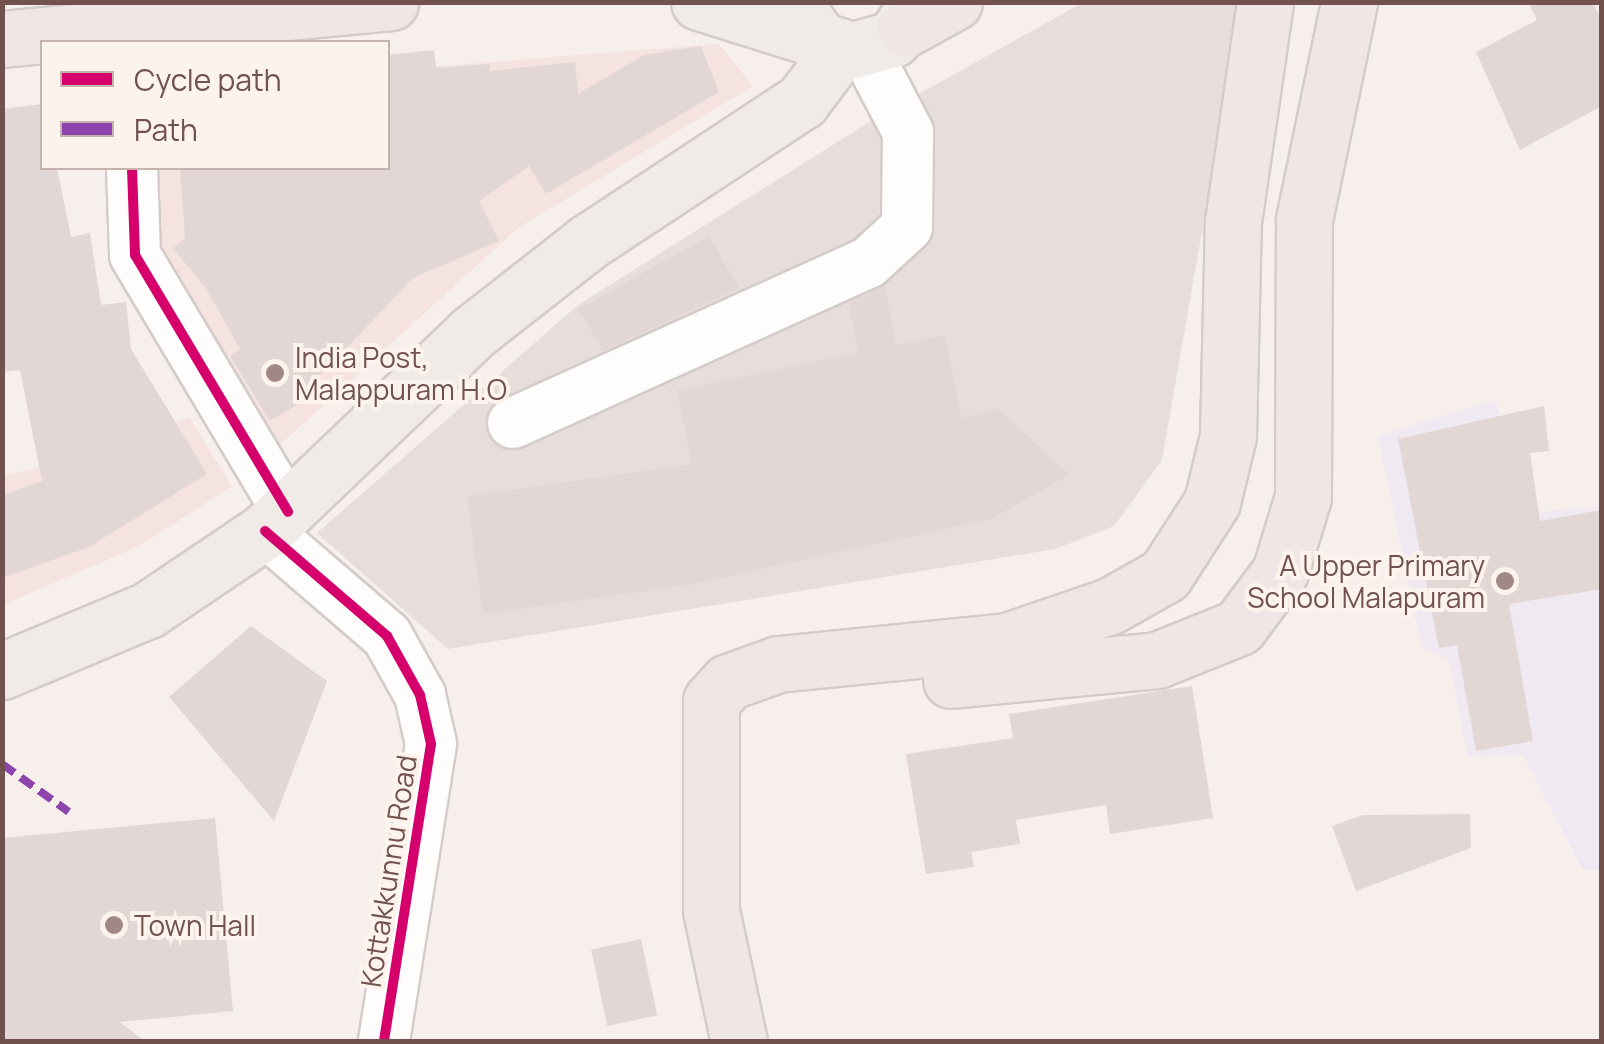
<!DOCTYPE html>
<html>
<head>
<meta charset="utf-8">
<style>
  body { margin:0 }
  #map { position:relative; width:1604px; height:1044px; overflow:hidden; background:#f6efec; font-family:Manrope,sans-serif }
  div>[style] { position:absolute }
  .commercial>* { inset:0; background:#f5e3e0 }
  .industrial>* { inset:0; background:#e7dedb }
  .education>* { inset:0; background:#f0e9f2 }
  .building>* { inset:0; background:#e2d7d4; transform-origin:0 0 }
  .roads { filter:drop-shadow(2px 0 #d4ccc9) drop-shadow(-2px 0 #d4ccc9) drop-shadow(0 2px #d4ccc9) drop-shadow(0 -2px #d4ccc9) }
  .minor>* { height:50px; margin:-25px; padding:0 25px; transform-origin:25px; border-radius:25px; background:#fefdfc }
  .major>* { height:55px; margin:-27.5px; padding:0 27.5px; transform-origin:27.5px; border-radius:27.5px; background:#f1ebe7 }
  .highway>* { height:55px; margin:-27.5px; padding:0 27.5px; transform-origin:27.5px; border-radius:27.5px; background:#f0e6e5 }
  .quiet>* { height:8px; margin-top:-4px; transform-origin:0; background:repeating-linear-gradient(90deg,#8e44ad 0 15px,transparent 0 23px) }
  .cycleway>* { height:10px; margin:-5px; padding:0 5px; transform-origin:5px; border-radius:5px; background:#d6006c }
  .dots>* { width:28px; height:28px; translate:-50% -50%; box-sizing:border-box; border:5px solid #fdf3ed; border-radius:50% }
  span { translate:-50% -50%; white-space:nowrap; text-align:center; line-height:1.15; -webkit-text-stroke:8px #fdf3ed; paint-order:stroke }
  .poi-label { font-size:28px; color:#71524e }
  .left { translate:0 -50%; text-align:left }
  .right { translate:-100% -50%; text-align:right }
  .street-label { font-size:28px; color:#71524e }
  .frame { position:absolute; inset:0; border:5px solid #71524e; pointer-events:none }
  .legend { position:absolute; left:40px; top:40px; width:350px; height:130px; box-sizing:border-box; background:#fdf3ed; border:2px solid #c5b3ad; margin:0; padding:12px 18px; list-style:none; font-size:30px; color:#71524e }
  .legend li { display:flex; align-items:center; gap:20px; height:50px }
  .legend b { width:50px; border:2px solid #c5b3ad }
</style>
</head>
<body>
<div id="map">
  <div class="commercial">
    <div style="clip-path:polygon(719px 44px,753px 86px,518px 228px,272px 452px,146px 223px,143px 168px,388px 168px,388px 70px)"></div>
    <div style="clip-path:polygon(189px 417px,232px 486px,141px 545px,3px 605px,3px 475px,91px 458px)"></div>
  </div>
  <div class="industrial">
    <div style="clip-path:polygon(1082px 3px,1242px 3px,1162px 460px,1114px 526px,1055px 549px,448px 649px,317px 533px,578px 305px,874px 119px)"></div>
  </div>
  <div class="education">
    <div style="clip-path:polygon(1495px 400px,1531px 513px,1601px 507px,1601px 871px,1583px 870px,1523px 755px,1468px 757px,1449px 660px,1422px 647px,1378px 436px)"></div>
  </div>
  <div class="building">
    <div style="clip-path:polygon(1528px 2px,1593px 2px,1602px 22px,1602px 106px,1520px 150px,1476px 52px,1537px 20px)"></div>
    <div style="clip-path:polygon(701px 46px,719px 92px,546px 194px,529px 166px,479px 201px,499px 241px,413px 278px,314px 382px,320px 391px,270px 421px,230px 356px,240px 349px,207px 290px,173px 248px,185px 238px,180px 168px,388px 168px,388px 55px,434px 50px,436px 68px,490px 64px,490px 71px,575px 62px,578px 94px,644px 55px)"></div>
    <div style="clip-path:polygon(42px 104px,42px 168px,57px 168px,71px 237px,90px 233px,101px 305px,126px 302px,131px 349px,207px 474px,89px 547px,2px 578px,2px 495px,42px 481px,20px 370px,2px 372px,2px 109px)"></div>
    <div style="clip-path:polygon(709px 236px,739px 288px,603px 351px,579px 309px)"></div>
    <div style="clip-path:polygon(885px 286px,896px 345px,945px 335px,962px 419px,998px 408px,1069px 475px,991px 519px,683px 586px,483px 614px,467px 496px,692px 464px,677px 390px,858px 353px,849px 303px)"></div>
    <div style="clip-path:polygon(1544px 406px,1549px 451px,1530px 453px,1540px 521px,1602px 510px,1602px 589px,1509px 604px,1533px 741px,1476px 751px,1457px 645px,1439px 648px,1398px 439px)"></div>
    <div style="clip-path:polygon(251px 626px,327px 681px,274px 821px,169px 697px)"></div>
    <div style="clip-path:polygon(1192px 686px,1213px 818px,1110px 834px,1106px 805px,1016px 820px,1020px 844px,971px 852px,974px 867px,926px 874px,906px 754px,1013px 738px,1009px 714px)"></div>
    <div style="clip-path:polygon(1470px 814px,1471px 848px,1356px 891px,1332px 826px,1363px 815px)"></div>
    <div style="clip-path:polygon(215px 818px,233px 1011px,120px 1022px,146px 1042px,2px 1042px,2px 838px)"></div>
    <div style="left:641px;top:939px;width:78px;height:51px;rotate:78deg"></div>
  </div>
  <div class="roads">
    <div class="minor">
      <div style="left:132px;top:168px;width:87px;rotate:88deg"></div>
      <div style="left:135px;top:255px;width:299px;rotate:59.2deg"></div>
      <div style="left:513px;top:423px;width:389px;rotate:-24.3deg"></div>
      <div style="left:868px;top:263px;width:53px;rotate:-42.7deg"></div>
      <div style="left:907px;top:227px;width:95px;rotate:-89.4deg"></div>
      <div style="left:908px;top:132px;width:93px;rotate:-117.7deg"></div>
      <div style="left:265px;top:531px;width:161px;rotate:40.7deg"></div>
      <div style="left:387px;top:636px;width:68px;rotate:60.8deg"></div>
      <div style="left:420px;top:695px;width:50px;rotate:77.3deg"></div>
      <div style="left:431px;top:744px;width:302px;rotate:99deg"></div>
    </div>
    <div class="major">
      <div style="left:699px;top:2px;width:127px;rotate:17.4deg"></div>
      <div style="left:793px;top:2px;width:47px;rotate:54.6deg"></div>
      <div style="left:820px;top:40px;width:34px;rotate:17deg"></div>
      <div style="left:853px;top:50px;width:41px;rotate:-15.4deg"></div>
      <div style="left:893px;top:39px;width:45px;rotate:-54.9deg"></div>
      <div style="left:2px;top:671px;width:158px;rotate:-22.7deg"></div>
      <div style="left:148px;top:610px;width:141px;rotate:-34deg"></div>
      <div style="left:265px;top:531px;width:286px;rotate:-43.7deg"></div>
      <div style="left:472px;top:333px;width:147px;rotate:-38.1deg"></div>
      <div style="left:588px;top:242px;width:256px;rotate:-33.4deg"></div>
      <div style="left:802px;top:101px;width:65px;rotate:-53.1deg"></div>
    </div>
    <div class="highway">
      <div style="left:905px;top:29px;width:56px;rotate:-28.9deg"></div>
      <div style="left:2px;top:39px;width:390px;rotate:-5.4deg"></div>
      <div style="left:951px;top:680px;width:207px;rotate:-5.5deg"></div>
      <div style="left:1157px;top:660px;width:88px;rotate:-21.9deg"></div>
      <div style="left:1239px;top:627px;width:69px;rotate:-53.3deg"></div>
      <div style="left:1280px;top:572px;width:78px;rotate:-73deg"></div>
      <div style="left:1303px;top:497px;width:277px;rotate:-89.8deg"></div>
      <div style="left:1304px;top:220px;width:223px;rotate:-78.3deg"></div>
      <div style="left:739px;top:1042px;width:135px;rotate:-102deg"></div>
      <div style="left:711px;top:910px;width:209px;rotate:-90deg"></div>
      <div style="left:711px;top:701px;width:25px;rotate:-48deg"></div>
      <div style="left:728px;top:682px;width:53px;rotate:-19.8deg"></div>
      <div style="left:778px;top:664px;width:230px;rotate:-5.7deg"></div>
      <div style="left:1007px;top:641px;width:109px;rotate:-18.8deg"></div>
      <div style="left:1110px;top:606px;width:63px;rotate:-29.4deg"></div>
      <div style="left:1165px;top:575px;width:87px;rotate:-57.2deg"></div>
      <div style="left:1212px;top:502px;width:68px;rotate:-76.4deg"></div>
      <div style="left:1228px;top:436px;width:214px;rotate:-88.7deg"></div>
      <div style="left:1233px;top:222px;width:222px;rotate:-81.7deg"></div>
    </div>
  </div>
  <div class="quiet">
    <div style="left:2px;top:764px;width:82px;rotate:35.6deg"></div>
  </div>
  <div class="cycleway">
    <div style="left:132px;top:168px;width:87px;rotate:88deg"></div>
    <div style="left:135px;top:255px;width:299px;rotate:59.2deg"></div>
    <div style="left:265px;top:531px;width:161px;rotate:40.7deg"></div>
    <div style="left:387px;top:636px;width:68px;rotate:60.8deg"></div>
    <div style="left:420px;top:695px;width:50px;rotate:77.3deg"></div>
    <div style="left:431px;top:744px;width:302px;rotate:99deg"></div>
  </div>
  <div class="dots">
    <div style="left:275px;top:373px;background:#a08985"></div>
    <div style="left:1505px;top:581px;background:#a08985"></div>
    <div style="left:114px;top:925px;background:#a08985"></div>
  </div>
  <div class="poi-label">
    <span class="left" style="left:295px;top:373px">India Post,<br>Malappuram H.O</span>
    <span class="right" style="left:1485px;top:581px">A Upper Primary<br>School Malapuram</span>
    <span class="left" style="left:134px;top:925px">Town Hall</span>
  </div>
  <div class="street-label">
    <span style="left:388px;top:871px;rotate:-81deg">Kottakkunnu Road</span>
  </div>
  <div class="frame"></div>
  <ul class="legend">
  <li><b style="height:12px;background:#d6006c"></b>Cycle path</li>
  <li><b style="height:12px;background:#8e44ad"></b>Path</li>
  </ul>
</div>
</body>
</html>
